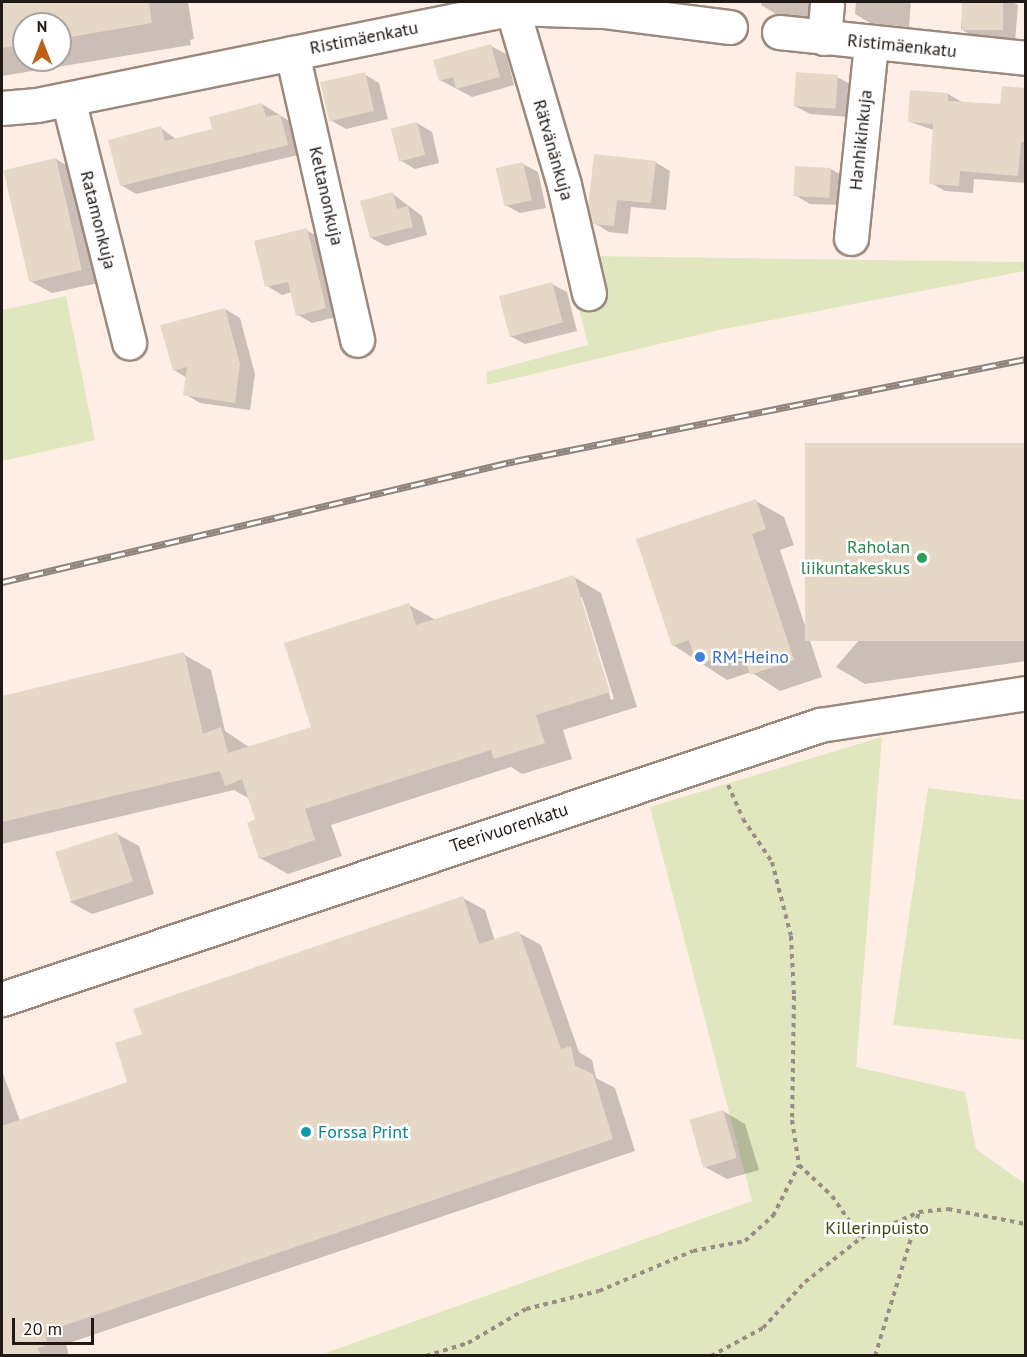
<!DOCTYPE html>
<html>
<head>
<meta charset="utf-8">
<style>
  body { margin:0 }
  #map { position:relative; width:1027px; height:1357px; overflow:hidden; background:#feeee5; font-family:"PT Sans",sans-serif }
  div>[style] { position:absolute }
  .green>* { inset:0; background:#e0e6be }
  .shadow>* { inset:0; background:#0003 }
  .building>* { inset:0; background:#e6d8c7; transform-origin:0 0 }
  .path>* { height:4px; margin-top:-2px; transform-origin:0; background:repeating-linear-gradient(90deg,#998d86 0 4.5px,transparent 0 9px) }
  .roads { filter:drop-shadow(2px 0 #9b897e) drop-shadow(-2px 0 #9b897e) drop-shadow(0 2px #9b897e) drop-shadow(0 -2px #9b897e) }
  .minor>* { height:33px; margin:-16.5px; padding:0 16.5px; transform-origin:16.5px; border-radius:16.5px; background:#fff }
  .rail>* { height:7px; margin-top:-3.5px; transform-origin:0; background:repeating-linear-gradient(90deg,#fff 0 14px,#8f837d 0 28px); box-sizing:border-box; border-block:2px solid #8f837d }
  .dots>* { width:16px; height:16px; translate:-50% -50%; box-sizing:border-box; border:3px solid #fff; border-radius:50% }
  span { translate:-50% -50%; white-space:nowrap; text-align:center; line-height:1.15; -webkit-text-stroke:5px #fff; paint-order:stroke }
  .street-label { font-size:18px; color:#201915 }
  .leisure-label { font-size:18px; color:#27864d }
  .right { translate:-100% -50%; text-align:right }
  .shop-label { font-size:18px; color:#366cbe }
  .left { translate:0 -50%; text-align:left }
  .culture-label { font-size:18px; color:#0d838f }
  .park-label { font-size:18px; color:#434718 }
  .frame { position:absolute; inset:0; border:3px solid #201915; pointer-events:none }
  .north { position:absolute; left:12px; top:12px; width:60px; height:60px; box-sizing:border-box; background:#fff; border:2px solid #a6a3a1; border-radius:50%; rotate:0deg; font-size:16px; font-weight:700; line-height:24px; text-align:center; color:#201915 }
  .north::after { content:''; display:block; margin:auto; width:21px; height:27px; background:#be6016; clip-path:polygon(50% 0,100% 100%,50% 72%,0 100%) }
  .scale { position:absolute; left:12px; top:1318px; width:82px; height:27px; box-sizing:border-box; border:3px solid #201915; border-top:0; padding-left:8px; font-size:18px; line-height:21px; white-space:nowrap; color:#201915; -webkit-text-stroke:4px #fff; paint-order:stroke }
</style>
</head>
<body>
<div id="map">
  <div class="green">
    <div style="clip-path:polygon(589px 256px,1025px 262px,1025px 271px,714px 331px,487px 385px,486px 372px,588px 345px,578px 304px)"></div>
    <div style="clip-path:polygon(66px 296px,95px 440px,2px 461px,2px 310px)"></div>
    <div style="clip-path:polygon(882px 737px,856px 1067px,965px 1092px,976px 1149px,1025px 1184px,1025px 1355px,320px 1355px,752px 1201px,650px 807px)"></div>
    <div style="clip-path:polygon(928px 788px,1025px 800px,1024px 1040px,893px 1025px)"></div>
  </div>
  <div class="shadow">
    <div style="clip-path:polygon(evenodd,2px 2px,188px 2px,194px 39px,190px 40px,191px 45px,2px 76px,2px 2px,24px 24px,60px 24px,60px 60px,24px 60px,24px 24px)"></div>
    <div style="clip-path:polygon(762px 2px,818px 2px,816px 18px,776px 14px,761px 5px)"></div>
    <div style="clip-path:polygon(856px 2px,911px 2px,909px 27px,870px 23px,855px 14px)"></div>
    <div style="clip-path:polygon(963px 2px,1012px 2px,1018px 5px,1015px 41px,976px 38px,961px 29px)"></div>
    <div style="clip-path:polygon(491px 46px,506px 54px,514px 85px,472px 97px,440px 80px)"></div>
    <div style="clip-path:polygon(364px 74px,379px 83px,388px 119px,346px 129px,332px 121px)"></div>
    <div style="clip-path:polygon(837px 77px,852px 85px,850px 117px,810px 114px,795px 106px)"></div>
    <div style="clip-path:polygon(1026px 89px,1026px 183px,974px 179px,973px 193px,945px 191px,931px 183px,934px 130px,910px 122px,948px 94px,962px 102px,1002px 105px)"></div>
    <div style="clip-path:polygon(262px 104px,294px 124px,302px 154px,136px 194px,121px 185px,161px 128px,177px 140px,214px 130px)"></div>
    <div style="clip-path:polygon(417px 123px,432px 132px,439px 163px,415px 169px,400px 160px)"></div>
    <div style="clip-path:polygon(56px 159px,78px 172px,103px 282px,52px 293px,30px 281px)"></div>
    <div style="clip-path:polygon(655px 162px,670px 171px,666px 210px,631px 207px,628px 234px,609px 232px,594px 223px)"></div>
    <div style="clip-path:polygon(523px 164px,538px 172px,546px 208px,520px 213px,505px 205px)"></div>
    <div style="clip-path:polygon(796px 168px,831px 169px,846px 178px,845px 205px,810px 204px,795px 195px)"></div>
    <div style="clip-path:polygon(393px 194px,422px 216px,427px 235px,386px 246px,371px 238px)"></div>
    <div style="clip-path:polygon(306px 230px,321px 238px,340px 316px,312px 323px,298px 315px,292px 292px,282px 295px,267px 286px)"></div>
    <div style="clip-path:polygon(552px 284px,567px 292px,577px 331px,525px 344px,510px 336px)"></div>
    <div style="clip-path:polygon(225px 309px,240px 318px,255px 374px,250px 410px,200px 403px,185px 394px,187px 378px,174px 370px)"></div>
    <div style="clip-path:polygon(1026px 445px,1026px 661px,865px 684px,836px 667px)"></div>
    <div style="clip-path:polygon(756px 501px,784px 517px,794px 545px,780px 550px,822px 677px,780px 691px,751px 672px,727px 680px,673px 645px)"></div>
    <div style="clip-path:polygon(evenodd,574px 577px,601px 593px,637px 707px,563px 730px,572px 759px,522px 774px,511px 767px,331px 825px,342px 856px,288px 874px,260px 858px,257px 819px,250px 799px,234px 790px,2px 844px,2px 698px,183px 654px,211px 670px,225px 731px,249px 747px,313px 728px,409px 605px,436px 620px,574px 577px,579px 597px,582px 597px,614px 699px,611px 700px,579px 597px)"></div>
    <div style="clip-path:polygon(117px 834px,139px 846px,154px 894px,92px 914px,70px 902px)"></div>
    <div style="clip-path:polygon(463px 898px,485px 910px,495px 941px,519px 933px,541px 945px,579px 1052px,592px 1060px,596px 1078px,615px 1088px,635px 1151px,66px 1344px,69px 1356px,2px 1356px,2px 1071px,20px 1121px,129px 1083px,144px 1035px)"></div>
    <div style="clip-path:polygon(723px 1111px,745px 1124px,759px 1170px,727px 1179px,705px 1167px)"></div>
  </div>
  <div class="building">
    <div style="clip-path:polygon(2px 2px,149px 2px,152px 23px,64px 38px,60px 24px,24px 24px,24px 45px,2px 48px)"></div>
    <div style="left:962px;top:2px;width:41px;height:28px"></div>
    <div style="clip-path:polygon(491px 44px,500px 77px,456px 89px,453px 77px,439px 81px,433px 60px)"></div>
    <div style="left:365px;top:72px;width:40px;height:46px;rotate:77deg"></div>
    <div style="left:796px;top:72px;width:42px;height:34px;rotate:4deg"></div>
    <div style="clip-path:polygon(1002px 86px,1026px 88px,1026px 142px,1021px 142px,1018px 176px,960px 171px,959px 186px,929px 184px,933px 124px,908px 122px,910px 90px,948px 93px,948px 101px,1000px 104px)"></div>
    <div style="clip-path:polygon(262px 103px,266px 117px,280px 114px,288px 145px,120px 186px,108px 140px,161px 126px,165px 141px,212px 129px,209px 117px)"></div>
    <div style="left:417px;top:122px;width:34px;height:27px;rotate:76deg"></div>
    <div style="clip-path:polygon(594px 154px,656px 161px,651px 203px,617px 200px,614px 226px,592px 224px,588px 208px)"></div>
    <div style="left:56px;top:158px;width:115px;height:54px;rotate:77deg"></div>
    <div style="left:523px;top:162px;width:39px;height:28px;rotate:77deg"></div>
    <div style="left:795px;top:166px;width:36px;height:30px;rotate:3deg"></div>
    <div style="clip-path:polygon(393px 192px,397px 209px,408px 206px,413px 227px,370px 238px,360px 201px)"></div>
    <div style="clip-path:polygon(307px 228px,326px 308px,296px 316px,288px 282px,265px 287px,254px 241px)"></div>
    <div style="left:552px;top:282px;width:42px;height:55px;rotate:75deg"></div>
    <div style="clip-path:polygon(225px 308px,240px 364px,235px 403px,183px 395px,187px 367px,173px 371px,160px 325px)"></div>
    <div style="left:1026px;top:443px;width:198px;height:221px;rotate:90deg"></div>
    <div style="clip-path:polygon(756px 499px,766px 529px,752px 534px,794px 660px,750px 675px,742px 649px,697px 665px,689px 640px,672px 646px,636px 539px)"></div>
    <div style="clip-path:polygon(574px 575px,610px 692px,536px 715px,545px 743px,494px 759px,491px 750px,305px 809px,315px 840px,259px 859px,247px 823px,255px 819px,242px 779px,225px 786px,220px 771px,2px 822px,2px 696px,184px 652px,203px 734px,221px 727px,228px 753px,311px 727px,284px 643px,409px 603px,416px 625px)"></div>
    <div style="left:117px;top:832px;width:52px;height:65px;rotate:72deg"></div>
    <div style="clip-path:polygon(463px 896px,479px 944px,519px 931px,561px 1049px,571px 1046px,575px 1066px,593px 1074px,613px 1139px,45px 1332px,47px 1345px,38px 1348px,41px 1356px,2px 1356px,2px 1126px,127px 1082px,115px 1043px,142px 1034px,133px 1009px)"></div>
    <div style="left:723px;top:1110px;width:50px;height:35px;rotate:74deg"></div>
  </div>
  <div class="path">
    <div style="left:728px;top:785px;width:37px;rotate:66deg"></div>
    <div style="left:743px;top:819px;width:52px;rotate:56deg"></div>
    <div style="left:772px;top:862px;width:76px;rotate:75.6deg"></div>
    <div style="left:791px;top:936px;width:60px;rotate:87.1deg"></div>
    <div style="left:794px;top:996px;width:124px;rotate:90.9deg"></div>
    <div style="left:792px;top:1120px;width:46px;rotate:81.2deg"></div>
    <div style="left:799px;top:1165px;width:45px;rotate:43.2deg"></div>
    <div style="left:832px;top:1196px;width:51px;rotate:55.4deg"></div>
    <div style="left:426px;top:1356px;width:44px;rotate:-17.2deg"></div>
    <div style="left:468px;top:1343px;width:67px;rotate:-30.4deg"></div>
    <div style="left:526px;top:1309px;width:75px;rotate:-13.9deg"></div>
    <div style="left:599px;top:1291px;width:102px;rotate:-23.1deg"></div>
    <div style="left:693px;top:1251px;width:53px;rotate:-10.9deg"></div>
    <div style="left:745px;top:1241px;width:38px;rotate:-42deg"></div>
    <div style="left:773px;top:1216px;width:57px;rotate:-63deg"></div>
    <div style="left:711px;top:1356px;width:59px;rotate:-28.3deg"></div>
    <div style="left:763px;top:1328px;width:62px;rotate:-47.6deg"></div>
    <div style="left:805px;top:1282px;width:71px;rotate:-38.2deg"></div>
    <div style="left:861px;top:1238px;width:64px;rotate:-24.1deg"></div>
    <div style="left:919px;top:1212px;width:29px;rotate:-6deg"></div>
    <div style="left:948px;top:1209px;width:79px;rotate:10.9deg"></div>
    <div style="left:875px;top:1356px;width:151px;rotate:-73deg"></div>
  </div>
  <div class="roads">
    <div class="minor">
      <div style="left:512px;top:8px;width:184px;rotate:73.6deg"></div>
      <div style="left:564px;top:185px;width:111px;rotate:77deg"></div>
      <div style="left:779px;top:32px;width:248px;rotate:6deg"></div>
      <div style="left:824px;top:38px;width:36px;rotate:-85deg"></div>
      <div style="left:292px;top:53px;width:294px;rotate:77.2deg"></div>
      <div style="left:68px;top:99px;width:251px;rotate:75.9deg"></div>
      <div style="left:2px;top:108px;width:35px;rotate:-5deg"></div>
      <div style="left:37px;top:105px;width:485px;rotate:-11.5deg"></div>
      <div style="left:512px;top:8px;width:91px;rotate:1.9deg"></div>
      <div style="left:603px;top:11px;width:128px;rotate:7.2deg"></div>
      <div style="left:851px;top:238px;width:196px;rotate:-84.1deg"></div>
      <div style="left:2px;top:999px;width:863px;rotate:-18.52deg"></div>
      <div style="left:820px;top:725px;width:208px;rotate:-8.8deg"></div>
    </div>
  </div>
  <div class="rail">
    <div style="left:2px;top:582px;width:527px;rotate:-13.27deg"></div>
    <div style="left:515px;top:461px;width:521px;rotate:-11.29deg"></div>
  </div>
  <div class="dots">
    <div style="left:922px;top:558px;background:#2e9e5b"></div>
    <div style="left:700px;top:657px;background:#3f7fe0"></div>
    <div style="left:306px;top:1132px;background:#0f9aa8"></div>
  </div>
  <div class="street-label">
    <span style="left:364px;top:38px;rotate:-11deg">Ristimäenkatu</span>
    <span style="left:902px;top:46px;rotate:6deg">Ristimäenkatu</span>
    <span style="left:861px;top:140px;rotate:-84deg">Hanhikinkuja</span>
    <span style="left:553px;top:150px;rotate:74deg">Rätvänänkuja</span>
    <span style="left:326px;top:196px;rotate:77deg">Keltanonkuja</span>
    <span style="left:98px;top:220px;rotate:76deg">Ratamonkuja</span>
    <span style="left:509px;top:828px;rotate:-18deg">Teerivuorenkatu</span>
  </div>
  <div class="leisure-label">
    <span class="right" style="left:910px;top:558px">Raholan<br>liikuntakeskus</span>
  </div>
  <div class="shop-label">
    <span class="left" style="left:712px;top:657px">RM-Heino</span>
  </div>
  <div class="culture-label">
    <span class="left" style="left:318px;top:1132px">Forssa Print</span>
  </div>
  <div class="park-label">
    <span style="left:877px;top:1228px">Killerinpuisto</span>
  </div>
  <div class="frame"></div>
  <div class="north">N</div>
  <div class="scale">20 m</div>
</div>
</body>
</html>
